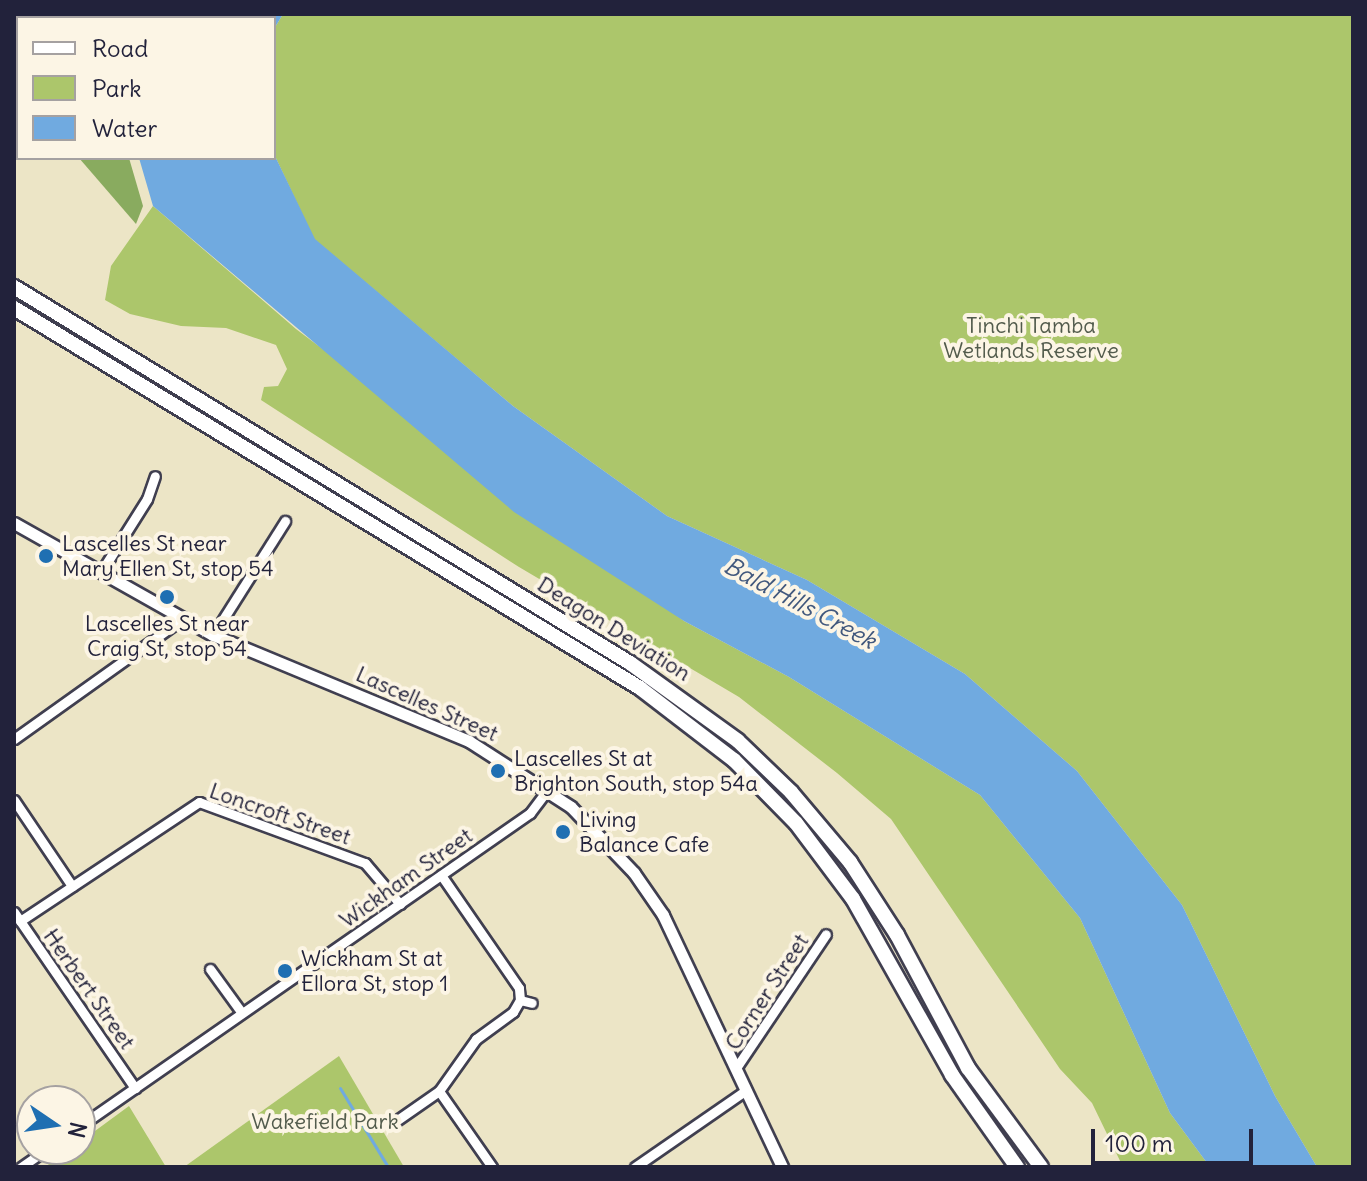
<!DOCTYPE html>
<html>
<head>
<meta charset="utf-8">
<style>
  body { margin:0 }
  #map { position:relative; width:1367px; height:1181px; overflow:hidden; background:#ece5c6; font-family:Delius,sans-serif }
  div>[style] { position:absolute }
  .green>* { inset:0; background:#acc66b }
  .forest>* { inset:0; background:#89ab5f }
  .water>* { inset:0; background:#70aae0 }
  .stream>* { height:3px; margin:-1.5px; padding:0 1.5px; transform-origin:1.5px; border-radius:1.5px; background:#70aae0 }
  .roads { filter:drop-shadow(2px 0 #403f50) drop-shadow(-2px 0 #403f50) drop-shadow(0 2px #403f50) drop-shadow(0 -2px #403f50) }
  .minor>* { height:9px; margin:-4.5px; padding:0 4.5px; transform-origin:4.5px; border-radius:4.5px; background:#fff }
  .tertiary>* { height:11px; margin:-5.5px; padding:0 5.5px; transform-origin:5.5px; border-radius:5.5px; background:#fff }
  .trunk>* { height:14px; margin:-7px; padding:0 7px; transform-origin:7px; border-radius:7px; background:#fff }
  .dots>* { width:22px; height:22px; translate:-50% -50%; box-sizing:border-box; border:4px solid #fcf5e5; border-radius:50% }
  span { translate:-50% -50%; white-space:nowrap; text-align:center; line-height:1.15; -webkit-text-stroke:8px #fcf5e5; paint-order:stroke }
  .park-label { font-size:22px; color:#525b4c }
  .poi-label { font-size:22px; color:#22223b }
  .left { translate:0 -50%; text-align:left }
  .street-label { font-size:22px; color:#22223b }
  .water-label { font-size:24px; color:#41587d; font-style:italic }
  .frame { position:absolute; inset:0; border:16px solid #22223b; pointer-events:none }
  .legend { position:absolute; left:16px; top:16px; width:260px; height:144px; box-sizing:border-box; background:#fcf5e5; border:2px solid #a5a1a1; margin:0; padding:10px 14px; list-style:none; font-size:24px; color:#22223b }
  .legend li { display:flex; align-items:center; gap:16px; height:40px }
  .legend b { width:40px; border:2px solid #a5a1a1 }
  .north { position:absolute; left:16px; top:1085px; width:80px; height:80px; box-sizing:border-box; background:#fcf5e5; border:2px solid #a5a1a1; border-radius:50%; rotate:103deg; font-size:22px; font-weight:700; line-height:32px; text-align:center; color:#22223b }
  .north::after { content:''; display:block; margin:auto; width:28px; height:36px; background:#1f6fb2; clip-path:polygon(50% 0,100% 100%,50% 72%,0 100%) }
  .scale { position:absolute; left:1091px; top:1129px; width:162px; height:36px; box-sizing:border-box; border:4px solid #22223b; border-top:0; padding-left:10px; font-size:24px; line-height:28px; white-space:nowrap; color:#22223b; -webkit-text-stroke:6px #fcf5e5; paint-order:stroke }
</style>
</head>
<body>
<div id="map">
  <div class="green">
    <div style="clip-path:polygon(283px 14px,1353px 14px,1353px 1167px,1317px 1167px,1275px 1096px,1182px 905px,1077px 771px,965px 674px,807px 580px,667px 516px,513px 406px,314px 239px,274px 154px,274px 29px)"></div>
    <div style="clip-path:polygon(153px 206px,296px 329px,684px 621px,789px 677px,980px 795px,1080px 918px,1170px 1113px,1210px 1167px,1123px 1167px,1092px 1103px,1060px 1069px,891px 819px,837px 773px,739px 697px,519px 567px,261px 400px,264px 387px,278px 386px,287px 369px,276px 345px,226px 328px,181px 326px,130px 314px,105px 300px,111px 266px)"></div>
    <div style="clip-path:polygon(339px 1056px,404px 1167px,184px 1167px)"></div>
    <div style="clip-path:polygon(129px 1106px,166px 1167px,45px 1167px,70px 1149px,80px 1149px,80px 1142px)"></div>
  </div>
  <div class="forest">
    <div style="clip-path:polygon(79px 158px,129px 158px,143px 206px,136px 224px)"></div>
  </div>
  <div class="water">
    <div style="clip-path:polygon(124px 14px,283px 14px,274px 29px,274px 18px,122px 18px)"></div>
    <div style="clip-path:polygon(274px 154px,315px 239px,513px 406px,667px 516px,807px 580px,965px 674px,1077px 771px,1182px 905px,1275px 1096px,1317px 1167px,1210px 1167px,1170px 1113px,1080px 918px,980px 795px,789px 677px,684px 621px,514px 512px,153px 206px,139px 158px)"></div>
  </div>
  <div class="stream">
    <div style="left:340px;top:1088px;width:92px;rotate:58.7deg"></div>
  </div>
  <div class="roads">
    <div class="minor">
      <div style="left:101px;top:572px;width:86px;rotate:-57.8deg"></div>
      <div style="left:147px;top:499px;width:24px;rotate:-71deg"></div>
      <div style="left:213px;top:635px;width:135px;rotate:-57.7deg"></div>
      <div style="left:14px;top:739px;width:206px;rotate:-35.5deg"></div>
      <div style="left:14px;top:800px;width:104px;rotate:56deg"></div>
      <div style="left:14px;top:912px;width:214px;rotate:55.5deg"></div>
      <div style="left:20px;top:921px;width:215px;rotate:-33.6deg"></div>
      <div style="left:199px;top:802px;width:177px;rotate:20.2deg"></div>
      <div style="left:365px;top:863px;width:54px;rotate:49.5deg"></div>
      <div style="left:210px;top:969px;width:54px;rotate:54deg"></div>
      <div style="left:520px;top:1000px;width:12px;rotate:14deg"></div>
      <div style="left:736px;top:1068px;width:161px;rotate:-56.1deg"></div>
      <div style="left:439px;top:1091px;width:93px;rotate:55.1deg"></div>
      <div style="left:393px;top:1123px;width:56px;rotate:-34.8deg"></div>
      <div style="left:439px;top:1091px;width:64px;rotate:-54.6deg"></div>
      <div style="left:476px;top:1039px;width:46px;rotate:-36.1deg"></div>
      <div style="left:513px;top:1012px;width:14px;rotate:-60deg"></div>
      <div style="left:520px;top:1000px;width:12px;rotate:-95deg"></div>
      <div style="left:519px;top:988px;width:137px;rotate:-124.6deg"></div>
      <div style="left:80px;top:1126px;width:548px;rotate:-34.82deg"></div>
      <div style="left:530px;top:813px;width:30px;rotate:-53deg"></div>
      <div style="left:21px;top:1167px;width:32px;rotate:-35deg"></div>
      <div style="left:635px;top:1167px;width:135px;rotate:-34.7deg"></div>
    </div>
    <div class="tertiary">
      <div style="left:14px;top:523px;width:228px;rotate:29.4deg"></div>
      <div style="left:213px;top:635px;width:277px;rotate:22.5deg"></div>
      <div style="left:469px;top:741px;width:121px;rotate:32.9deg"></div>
      <div style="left:571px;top:807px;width:91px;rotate:46.3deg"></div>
      <div style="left:634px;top:873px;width:51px;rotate:55.4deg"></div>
      <div style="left:663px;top:915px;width:279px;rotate:64.7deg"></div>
    </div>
    <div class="trunk">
      <div style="left:14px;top:287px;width:722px;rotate:31.4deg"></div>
      <div style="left:630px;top:663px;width:133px;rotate:35.8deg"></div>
      <div style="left:738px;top:741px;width:74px;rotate:43.9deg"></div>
      <div style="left:791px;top:792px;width:92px;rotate:49.9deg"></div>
      <div style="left:850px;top:862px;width:87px;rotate:57.2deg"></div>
      <div style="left:897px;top:935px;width:151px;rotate:61.9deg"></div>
      <div style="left:968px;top:1068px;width:123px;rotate:53.6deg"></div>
      <div style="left:14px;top:308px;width:732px;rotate:31.26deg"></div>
      <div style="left:640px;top:688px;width:118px;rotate:37.5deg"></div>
      <div style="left:734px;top:760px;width:88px;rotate:45.5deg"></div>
      <div style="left:796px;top:823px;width:95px;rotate:53.1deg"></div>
      <div style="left:853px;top:899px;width:202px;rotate:60.6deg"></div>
      <div style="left:952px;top:1075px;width:113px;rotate:54.8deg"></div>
    </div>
  </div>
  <div class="dots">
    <div style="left:46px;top:556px;background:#1f6fb2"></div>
    <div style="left:167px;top:597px;background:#1f6fb2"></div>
    <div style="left:498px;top:771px;background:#1f6fb2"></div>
    <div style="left:563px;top:832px;background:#1f6fb2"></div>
    <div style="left:285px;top:971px;background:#1f6fb2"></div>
  </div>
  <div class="park-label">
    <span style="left:1031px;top:338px">Tinchi Tamba<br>Wetlands Reserve</span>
    <span style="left:325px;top:1122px">Wakefield Park</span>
  </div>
  <div class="poi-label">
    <span class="left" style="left:62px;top:556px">Lascelles St near<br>Mary Ellen St, stop 54</span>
    <span style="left:167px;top:636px">Lascelles St near<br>Craig St, stop 54</span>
    <span class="left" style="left:514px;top:771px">Lascelles St at<br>Brighton South, stop 54a</span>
    <span class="left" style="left:579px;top:832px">Living<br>Balance Cafe</span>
    <span class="left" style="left:301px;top:971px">Wickham St at<br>Ellora St, stop 1</span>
  </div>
  <div class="street-label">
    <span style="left:614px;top:629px;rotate:32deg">Deagon Deviation</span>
    <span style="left:427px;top:704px;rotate:24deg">Lascelles Street</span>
    <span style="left:280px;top:814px;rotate:19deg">Loncroft Street</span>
    <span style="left:406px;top:878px;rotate:-35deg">Wickham Street</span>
    <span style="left:89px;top:989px;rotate:55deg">Herbert Street</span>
    <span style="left:767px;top:992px;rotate:-57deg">Corner Street</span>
  </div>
  <div class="water-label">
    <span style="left:800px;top:603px;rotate:28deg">Bald Hills Creek</span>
  </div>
  <div class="frame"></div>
  <ul class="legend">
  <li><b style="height:10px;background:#fff"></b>Road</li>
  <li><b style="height:22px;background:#acc66b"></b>Park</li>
  <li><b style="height:22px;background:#70aae0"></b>Water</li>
  </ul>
  <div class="north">N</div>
  <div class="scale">100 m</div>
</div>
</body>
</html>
